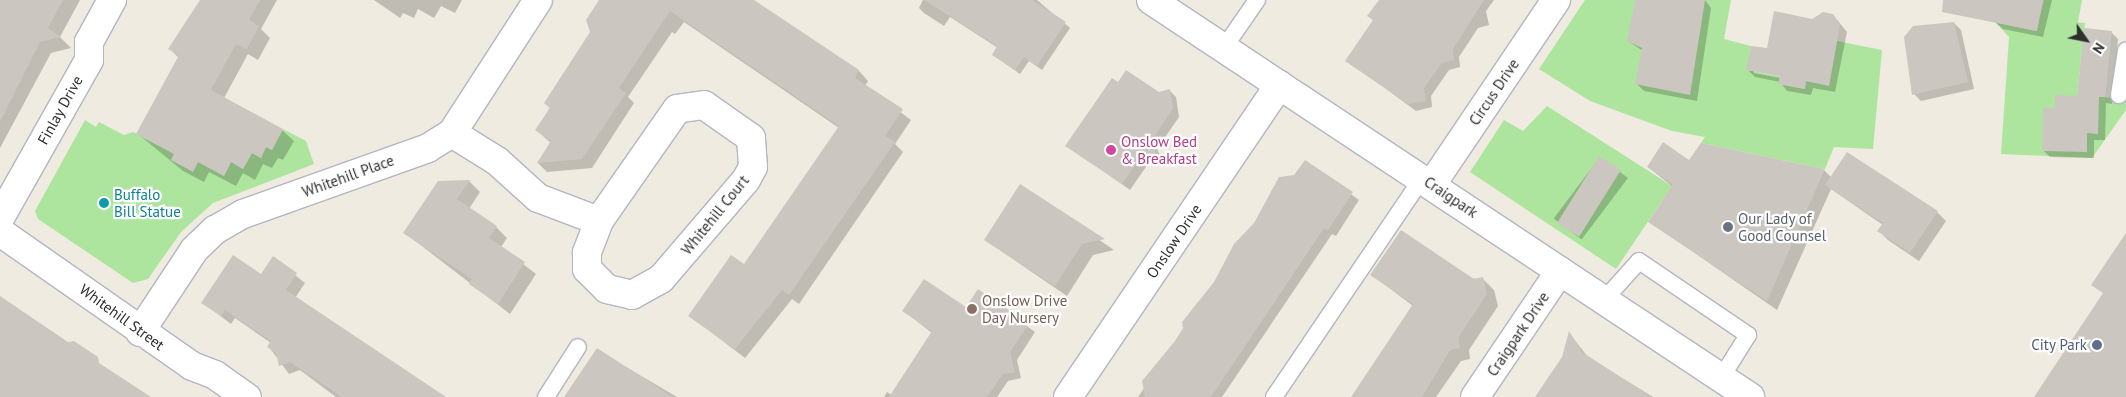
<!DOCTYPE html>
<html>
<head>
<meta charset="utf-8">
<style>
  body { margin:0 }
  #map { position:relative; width:2126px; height:397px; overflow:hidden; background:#efebe1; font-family:"PT Sans",sans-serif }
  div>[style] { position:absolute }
  .green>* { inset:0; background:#ade59e }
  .shadow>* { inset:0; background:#0003; transform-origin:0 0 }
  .building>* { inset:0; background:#cbc7c0; transform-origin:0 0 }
  .roads { filter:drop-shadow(1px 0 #b4b5c1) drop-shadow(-1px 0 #b4b5c1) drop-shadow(0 1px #b4b5c1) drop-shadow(0 -1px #b4b5c1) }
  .lane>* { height:16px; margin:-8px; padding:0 8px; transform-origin:8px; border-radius:8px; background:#fff }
  .street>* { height:28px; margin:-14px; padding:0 14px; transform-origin:14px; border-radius:14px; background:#fff }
  .dots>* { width:14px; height:14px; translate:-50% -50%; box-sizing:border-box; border:2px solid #fff; border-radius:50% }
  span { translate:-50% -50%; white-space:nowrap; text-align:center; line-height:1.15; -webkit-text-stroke:4.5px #fff; paint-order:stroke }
  .street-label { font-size:15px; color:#2e2e2e }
  .hotel-label { font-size:15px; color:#b23c85 }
  .left { translate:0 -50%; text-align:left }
  .culture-label { font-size:15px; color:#0d838f }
  .worship-label { font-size:15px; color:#5b616d }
  .education-label { font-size:15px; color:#785e54 }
  .service-label { font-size:15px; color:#4e5e75 }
  .right { translate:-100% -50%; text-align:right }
  .north { position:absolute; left:2061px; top:15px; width:50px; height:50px; -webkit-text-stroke:4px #fff; paint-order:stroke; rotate:123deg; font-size:14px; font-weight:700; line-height:20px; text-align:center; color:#2e2e2e }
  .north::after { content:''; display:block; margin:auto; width:18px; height:22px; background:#2e2e2e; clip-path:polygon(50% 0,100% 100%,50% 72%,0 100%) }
</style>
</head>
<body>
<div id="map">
  <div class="green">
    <div style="clip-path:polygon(1585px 0,1731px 0,1724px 39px,1751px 46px,1747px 70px,1780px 76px,1779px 84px,1804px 89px,1806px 81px,1829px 85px,1837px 41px,1882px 50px,1873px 149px,1834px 147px,1825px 169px,1701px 143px,1705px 137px,1672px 131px,1590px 101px,1539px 69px)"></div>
    <div style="clip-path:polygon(2044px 0,2082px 0,2078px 22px,2085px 23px,2077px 95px,2126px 99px,2126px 110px,2092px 158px,2001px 154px,2009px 37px,1995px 22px,2036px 31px)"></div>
    <div style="clip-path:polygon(1547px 106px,1672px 186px,1616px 269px,1470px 172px,1504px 120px,1523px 131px)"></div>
    <div style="clip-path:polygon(85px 120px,96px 127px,99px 122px,124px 135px,133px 132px,176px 151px,171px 160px,193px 171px,198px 162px,224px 176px,231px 162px,243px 169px,252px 153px,261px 158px,266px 147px,272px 150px,283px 129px,306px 141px,314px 164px,213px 203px,181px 232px,148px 279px,133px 283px,38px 219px,35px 211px)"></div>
  </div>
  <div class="shadow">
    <div style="clip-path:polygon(0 0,80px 0,60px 37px,71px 48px,51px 53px,0 148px)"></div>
    <div style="clip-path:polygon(201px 0,277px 0,261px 29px,270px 38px,258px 60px,248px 54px,224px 98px,282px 130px,294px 141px,283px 160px,278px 158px,272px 168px,263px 164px,255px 180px,243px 173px,236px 186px,209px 172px,204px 182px,183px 171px,138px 134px,179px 58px,170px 49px)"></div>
    <div style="clip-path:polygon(374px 0,462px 0,455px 13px,441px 6px,434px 18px,418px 9px,414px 18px,403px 13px,400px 18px)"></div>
    <div style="clip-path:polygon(617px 0,751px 0,859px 71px,868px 81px,865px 86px,911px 120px,895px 144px,903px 152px,799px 304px,792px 299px,745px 358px,690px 316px,744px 265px,839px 128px,684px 22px,675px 34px,672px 32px,628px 97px,634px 103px,592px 168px,547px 172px,538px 163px,551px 143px,536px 130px)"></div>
    <div style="clip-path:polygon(923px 0,1037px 0,1070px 28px,1042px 70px,1029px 61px,1020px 74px,993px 55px,998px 48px,950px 17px,944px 26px,924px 13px,919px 8px)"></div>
    <div style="clip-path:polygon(1381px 0,1494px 0,1486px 11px,1489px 25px,1478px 28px,1459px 57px,1460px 67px,1449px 70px,1431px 96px,1432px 107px,1416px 111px,1347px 60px,1374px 21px,1369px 16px)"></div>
    <div style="clip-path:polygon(1636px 0,1705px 0,1711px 8px,1697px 101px,1644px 91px,1637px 84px,1643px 51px,1628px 41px)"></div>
    <div style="clip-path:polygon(1981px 0,2052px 0,2043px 37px,2003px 29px,1987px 15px)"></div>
    <div style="clip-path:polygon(evenodd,1833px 15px,1847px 32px,1835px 92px,1813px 88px,1811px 95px,1787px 91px,1780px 82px,1755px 77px,1748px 70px,1813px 20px,1833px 15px,1754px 70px,1786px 76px,1786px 79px,1754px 73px,1754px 70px)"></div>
    <div style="clip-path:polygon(1954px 23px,1961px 30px,1974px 89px,1921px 101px,1914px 94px)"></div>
    <div style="clip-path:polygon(2111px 32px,2118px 39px,2112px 104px,2106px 103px,2105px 140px,2094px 140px,2094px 158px,2050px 157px,2043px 150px,2056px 110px,2078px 97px)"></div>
    <div style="clip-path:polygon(1118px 84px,1159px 93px,1169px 90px,1176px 97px,1179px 117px,1157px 149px,1162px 160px,1150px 161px,1130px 190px,1067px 145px)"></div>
    <div style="clip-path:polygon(1701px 144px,1825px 171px,1832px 178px,1937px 212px,1946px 221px,1919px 261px,1888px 240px,1879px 231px,1883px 225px,1831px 189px,1777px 310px,1650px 222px,1673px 187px,1648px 167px,1690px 162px)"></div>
    <div style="left:1600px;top:157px;width:35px;height:77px;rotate:37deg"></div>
    <div style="clip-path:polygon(1305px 162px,1359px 200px,1336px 236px,1332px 234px,1222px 397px,1138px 397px)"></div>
    <div style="clip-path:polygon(469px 181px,480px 192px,469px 209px,496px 227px,507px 238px,501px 247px,536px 274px,510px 314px,405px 233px)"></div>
    <div style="clip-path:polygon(1020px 186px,1114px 250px,1093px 255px,1067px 296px,985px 240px)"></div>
    <div style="clip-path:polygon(273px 258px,305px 283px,295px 298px,443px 397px,336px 397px,300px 370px,289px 374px,269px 347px,271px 343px,235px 318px,231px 324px,203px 303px,261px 276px)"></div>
    <div style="clip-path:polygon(1372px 275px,1483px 279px,1494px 290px,1498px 306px,1469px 350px,1470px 359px,1461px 361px,1436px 397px,1352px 397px,1413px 306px)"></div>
    <div style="clip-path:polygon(978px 291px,1035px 332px,1017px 360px,1021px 378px,1008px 381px,997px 397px,884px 397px,887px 392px,892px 395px,932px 333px,904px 311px,966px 309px)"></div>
    <div style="clip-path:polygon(1569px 333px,1588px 357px,1653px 397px,1537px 397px,1563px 357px)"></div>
    <div style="clip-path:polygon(597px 350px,677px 397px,577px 397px)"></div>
  </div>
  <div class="building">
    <div style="clip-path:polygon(0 0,63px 0,48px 28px,61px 37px,40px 42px,0 122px)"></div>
    <div style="clip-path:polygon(200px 0,260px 0,249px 20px,259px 26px,247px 49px,236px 44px,211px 90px,283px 129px,272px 150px,266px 147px,261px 158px,252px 153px,243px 169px,231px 162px,224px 176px,198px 162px,193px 172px,171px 160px,174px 154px,136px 134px,179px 55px,168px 49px)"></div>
    <div style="clip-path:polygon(599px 0,754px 0,859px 70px,855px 78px,903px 109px,885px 136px,895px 142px,789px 295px,782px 290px,735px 349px,688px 316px,731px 255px,744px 264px,839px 126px,670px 11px,619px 88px,626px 93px,582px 159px,537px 163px,551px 141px,535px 130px,550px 108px,544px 103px,590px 32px,586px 20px)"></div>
    <div style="clip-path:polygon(924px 0,1032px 0,1066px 22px,1037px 66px,1024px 57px,1015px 70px,992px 55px,997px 46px)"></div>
    <div style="clip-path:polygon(1379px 0,1484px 0,1453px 49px,1454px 60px,1442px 63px,1424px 88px,1426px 101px,1408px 104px,1345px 61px,1373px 20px,1367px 16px)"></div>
    <div style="clip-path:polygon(1635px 0,1705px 0,1690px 95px,1635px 84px,1642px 48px,1627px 41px)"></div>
    <div style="clip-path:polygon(1943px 0,2043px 0,2037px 31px,1942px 12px)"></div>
    <div style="clip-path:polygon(1774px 11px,1812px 19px,1823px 12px,1833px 14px,1840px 24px,1829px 86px,1806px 81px,1805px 89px,1778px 84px,1780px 76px,1746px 70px,1751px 46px,1767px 48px)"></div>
    <div style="clip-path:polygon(1954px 22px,1968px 82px,1912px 95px,1904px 37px,1913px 26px)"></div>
    <div style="clip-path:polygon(2084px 28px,2112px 31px,2105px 97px,2099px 97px,2098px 134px,2087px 133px,2087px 152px,2042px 151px,2043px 108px,2055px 108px,2055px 95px,2077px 96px)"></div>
    <div style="clip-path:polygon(1126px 70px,1159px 92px,1170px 89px,1173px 109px,1151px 141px,1156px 153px,1143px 154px,1122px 184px,1065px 146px,1112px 78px,1118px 82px)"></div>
    <div style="clip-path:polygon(1663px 142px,1689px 160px,1701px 143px,1825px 169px,1767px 301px,1648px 222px,1673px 184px,1647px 167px)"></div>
    <div style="clip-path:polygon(1847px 152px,1938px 211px,1910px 253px,1877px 231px,1883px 223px,1825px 185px)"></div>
    <div style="left:1599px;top:156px;width:26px;height:79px;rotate:32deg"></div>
    <div style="clip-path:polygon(1305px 160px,1353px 192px,1328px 230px,1324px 228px,1211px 397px,1145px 397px,1142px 381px,1175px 341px,1183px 328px,1182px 322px,1214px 282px,1234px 244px,1254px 223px,1279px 177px,1294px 175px)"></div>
    <div style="clip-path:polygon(470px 180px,457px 199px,497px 226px,489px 238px,525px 262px,498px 304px,469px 284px,472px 279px,403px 233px,438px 181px)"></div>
    <div style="clip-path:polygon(1020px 184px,1105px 239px,1082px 244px,1055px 286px,984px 240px)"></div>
    <div style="clip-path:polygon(1401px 230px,1474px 279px,1483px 277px,1487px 294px,1458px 338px,1460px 348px,1450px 350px,1422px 397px,1351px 397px,1413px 304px,1370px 275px)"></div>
    <div style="clip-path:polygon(2126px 233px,2126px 397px,2034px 397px,2103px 293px,2091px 285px)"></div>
    <div style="clip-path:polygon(233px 255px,261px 274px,273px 256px,297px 273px,286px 290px,446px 397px,342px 397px,290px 362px,279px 366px,276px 353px,267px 347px,271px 341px,225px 310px,221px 316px,201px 303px)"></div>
    <div style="clip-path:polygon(924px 279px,966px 307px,978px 289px,1029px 324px,1010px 352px,1015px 372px,1003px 374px,987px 397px,889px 397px,932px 331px,902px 311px)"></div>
    <div style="clip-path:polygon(0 296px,68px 342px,74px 341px,98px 357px,99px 363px,151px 397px,0 397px)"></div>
    <div style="clip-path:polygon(1569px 331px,1582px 352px,1651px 397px,1535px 397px,1562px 357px)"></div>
    <div style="clip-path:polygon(597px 348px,673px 397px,564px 397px)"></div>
  </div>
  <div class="roads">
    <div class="lane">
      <div style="left:1224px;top:48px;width:58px;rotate:-55.5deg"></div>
      <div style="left:2119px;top:95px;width:45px;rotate:-81deg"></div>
      <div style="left:1604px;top:300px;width:52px;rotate:-48.1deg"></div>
      <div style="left:1639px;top:261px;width:132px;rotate:34.2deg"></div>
      <div style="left:1748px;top:335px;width:51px;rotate:122.1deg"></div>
      <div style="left:546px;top:397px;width:59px;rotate:-57.4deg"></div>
      <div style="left:1274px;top:397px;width:264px;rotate:-55.9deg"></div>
    </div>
    <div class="street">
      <div style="left:1151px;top:0;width:719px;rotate:33.54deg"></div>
      <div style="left:452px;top:133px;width:53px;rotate:31.9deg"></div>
      <div style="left:497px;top:161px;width:55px;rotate:42.1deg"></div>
      <div style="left:538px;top:198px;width:65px;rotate:20.7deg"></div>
      <div style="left:599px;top:221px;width:34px;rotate:111deg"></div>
      <div style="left:587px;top:253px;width:16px;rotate:90deg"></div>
      <div style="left:587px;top:269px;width:28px;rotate:45deg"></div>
      <div style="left:607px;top:289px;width:26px;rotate:13deg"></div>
      <div style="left:632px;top:295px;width:33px;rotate:-29deg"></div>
      <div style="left:661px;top:279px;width:130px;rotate:-49.4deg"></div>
      <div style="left:746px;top:180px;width:15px;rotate:-62deg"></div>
      <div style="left:753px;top:167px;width:29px;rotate:-94deg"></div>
      <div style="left:751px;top:138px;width:57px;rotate:-144.9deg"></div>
      <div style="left:704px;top:105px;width:27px;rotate:172deg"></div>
      <div style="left:677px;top:109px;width:136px;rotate:124.9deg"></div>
      <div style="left:1432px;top:184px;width:222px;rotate:-56deg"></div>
      <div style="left:0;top:218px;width:181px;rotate:-60.6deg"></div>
      <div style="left:89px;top:60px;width:18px;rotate:-90deg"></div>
      <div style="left:89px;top:42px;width:48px;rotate:-61.3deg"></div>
      <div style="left:0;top:232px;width:234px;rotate:34.9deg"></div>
      <div style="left:192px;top:366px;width:25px;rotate:21deg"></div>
      <div style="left:215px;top:375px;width:39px;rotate:35deg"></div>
      <div style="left:140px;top:332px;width:98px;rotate:-56.6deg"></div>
      <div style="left:194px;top:250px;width:29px;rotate:-44deg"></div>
      <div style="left:215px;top:230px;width:32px;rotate:-30deg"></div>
      <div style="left:243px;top:214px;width:196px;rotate:-19.6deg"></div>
      <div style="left:428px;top:148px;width:28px;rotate:-32deg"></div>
      <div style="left:452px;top:133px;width:158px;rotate:-57.1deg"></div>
      <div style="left:1068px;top:397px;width:377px;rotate:-55.9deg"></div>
      <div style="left:1475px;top:397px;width:152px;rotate:-56deg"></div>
    </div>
  </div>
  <div class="dots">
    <div style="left:1111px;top:150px;background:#d1479c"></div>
    <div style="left:104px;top:203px;background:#0f9aa8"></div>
    <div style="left:1728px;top:227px;background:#6b7280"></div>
    <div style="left:972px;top:309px;background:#8d6e63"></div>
    <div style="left:2097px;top:345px;background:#5c6f8a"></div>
  </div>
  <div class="street-label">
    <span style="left:1494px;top:92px;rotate:-56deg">Circus Drive</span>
    <span style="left:60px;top:110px;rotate:-61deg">Finlay Drive</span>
    <span style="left:348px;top:176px;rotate:-20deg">Whitehill Place</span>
    <span style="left:1451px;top:197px;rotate:34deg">Craigpark</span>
    <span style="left:715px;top:215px;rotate:-51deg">Whitehill Court</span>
    <span style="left:1174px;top:241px;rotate:-56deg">Onslow Drive</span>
    <span style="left:122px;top:317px;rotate:36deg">Whitehill Street</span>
    <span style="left:1518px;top:334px;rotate:-56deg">Craigpark Drive</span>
  </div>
  <div class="hotel-label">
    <span class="left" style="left:1121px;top:150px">Onslow Bed<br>&amp; Breakfast</span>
  </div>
  <div class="culture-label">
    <span class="left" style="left:114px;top:203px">Buffalo<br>Bill Statue</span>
  </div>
  <div class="worship-label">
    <span class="left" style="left:1738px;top:227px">Our Lady of<br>Good Counsel</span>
  </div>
  <div class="education-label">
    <span class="left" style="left:982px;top:309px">Onslow Drive<br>Day Nursery</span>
  </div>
  <div class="service-label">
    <span class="right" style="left:2087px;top:345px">City Park</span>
  </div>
  <div class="north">N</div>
</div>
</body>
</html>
